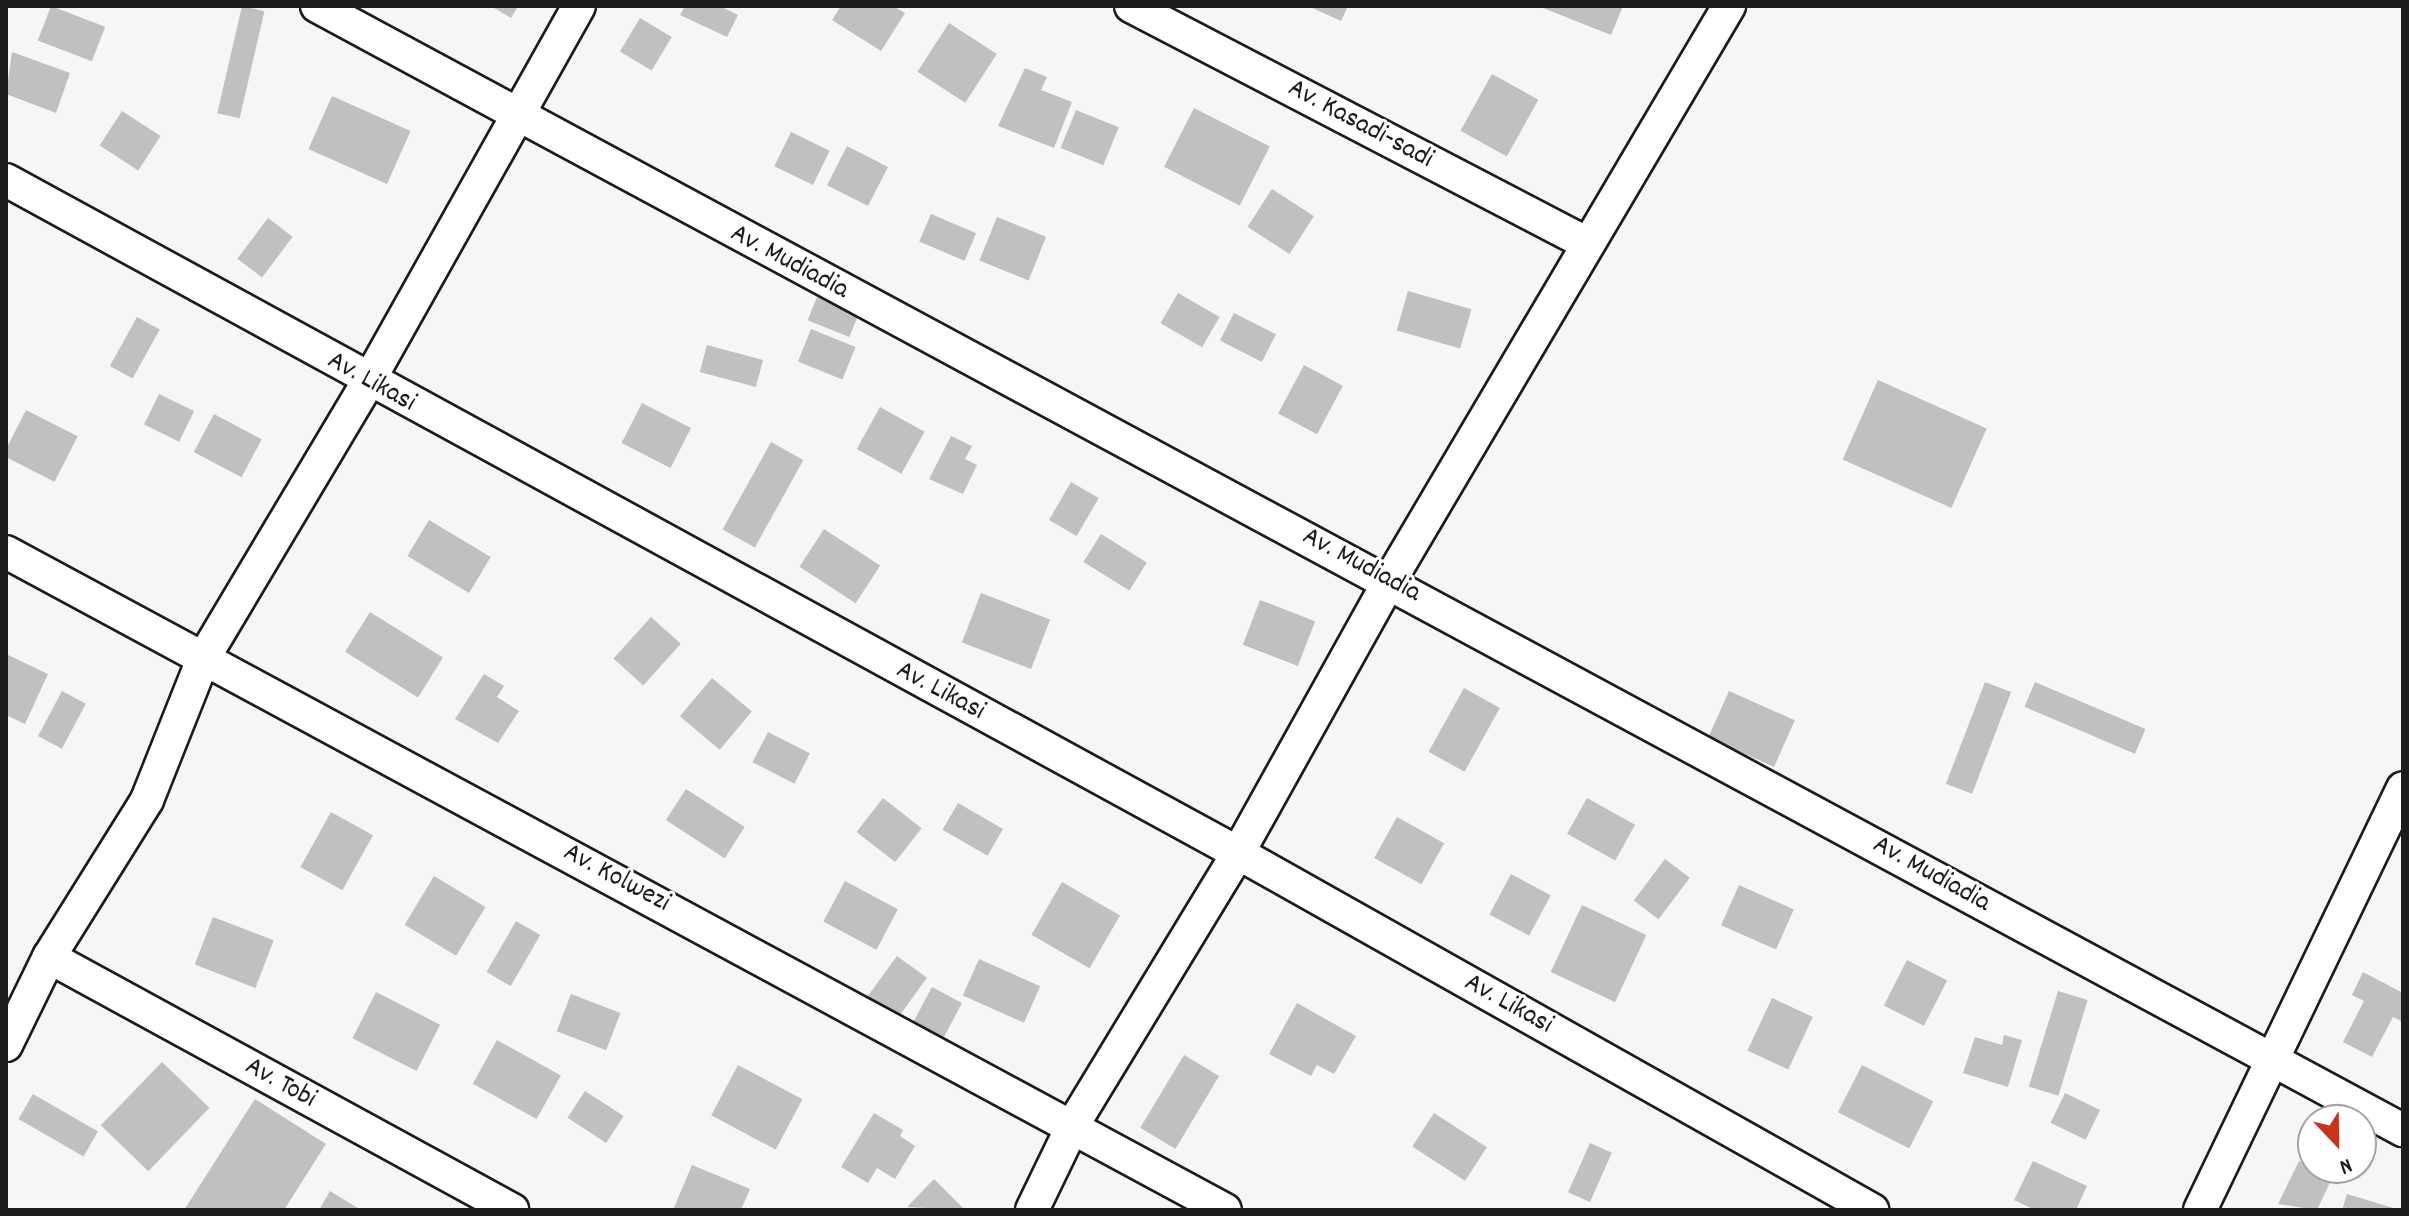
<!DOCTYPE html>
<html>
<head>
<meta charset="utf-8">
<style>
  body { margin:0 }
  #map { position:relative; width:2409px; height:1216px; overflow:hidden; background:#f6f6f6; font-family:Dekko,sans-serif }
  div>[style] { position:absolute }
  .building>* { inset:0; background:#c0c0c0; transform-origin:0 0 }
  .roads { filter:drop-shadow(2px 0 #1c1c1c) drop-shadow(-2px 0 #1c1c1c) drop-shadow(0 2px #1c1c1c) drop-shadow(0 -2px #1c1c1c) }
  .minor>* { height:32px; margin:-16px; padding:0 16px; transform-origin:16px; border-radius:16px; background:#fff }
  span { translate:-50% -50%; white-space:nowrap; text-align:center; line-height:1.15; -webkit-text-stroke:6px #fff; paint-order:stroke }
  .street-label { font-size:28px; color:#1c1c1c }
  .frame { position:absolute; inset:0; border:8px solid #1c1c1c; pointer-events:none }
  .north { position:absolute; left:2297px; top:1104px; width:80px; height:80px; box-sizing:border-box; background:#fff; border:2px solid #a4a4a4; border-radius:50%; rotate:158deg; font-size:22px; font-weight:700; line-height:32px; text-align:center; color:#1c1c1c }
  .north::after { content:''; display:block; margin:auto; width:28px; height:36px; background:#c8321e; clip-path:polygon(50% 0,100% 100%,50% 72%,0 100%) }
</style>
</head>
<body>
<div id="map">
  <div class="building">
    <div style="left:51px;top:6px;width:58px;height:37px;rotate:21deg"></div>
    <div style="left:242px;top:6px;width:23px;height:110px;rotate:13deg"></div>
    <div style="clip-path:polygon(491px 6px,518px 6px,511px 18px)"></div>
    <div style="clip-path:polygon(685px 6px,720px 6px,738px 15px,727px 37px,680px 15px)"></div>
    <div style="clip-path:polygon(841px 6px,893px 6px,905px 13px,881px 51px,832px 20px)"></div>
    <div style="clip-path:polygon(1308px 6px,1348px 6px,1341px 21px)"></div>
    <div style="clip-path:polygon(1538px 6px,1623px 6px,1611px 35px)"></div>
    <div style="left:640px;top:18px;width:37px;height:39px;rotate:31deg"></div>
    <div style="left:949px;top:23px;width:57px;height:58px;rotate:33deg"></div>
    <div style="clip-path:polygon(12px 52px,70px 73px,56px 113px,6px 94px)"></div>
    <div style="clip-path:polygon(1025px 68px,1047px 77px,1041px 90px,1072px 102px,1054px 148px,998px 126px)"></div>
    <div style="left:1492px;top:74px;width:53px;height:65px;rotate:29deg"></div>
    <div style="left:332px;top:96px;width:86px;height:58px;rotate:24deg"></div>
    <div style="left:1194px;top:108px;width:85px;height:66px;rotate:27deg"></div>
    <div style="left:1076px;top:110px;width:46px;height:41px;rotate:22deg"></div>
    <div style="left:122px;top:111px;width:46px;height:41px;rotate:33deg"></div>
    <div style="left:791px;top:132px;width:43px;height:38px;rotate:26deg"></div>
    <div style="left:847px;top:146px;width:46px;height:44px;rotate:27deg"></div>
    <div style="left:1272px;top:189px;width:50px;height:45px;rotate:33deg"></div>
    <div style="left:931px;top:214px;width:49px;height:30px;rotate:23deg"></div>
    <div style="left:997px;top:217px;width:53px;height:47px;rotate:22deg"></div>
    <div style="left:268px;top:218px;width:31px;height:51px;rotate:37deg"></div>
    <div style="left:1408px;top:291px;width:66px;height:41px;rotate:16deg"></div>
    <div style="left:1178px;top:293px;width:48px;height:35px;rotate:30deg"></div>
    <div style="left:817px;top:297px;width:45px;height:25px;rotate:22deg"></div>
    <div style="left:1234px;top:313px;width:47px;height:31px;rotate:27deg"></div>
    <div style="left:137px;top:317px;width:26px;height:56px;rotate:29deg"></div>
    <div style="left:811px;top:329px;width:48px;height:35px;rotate:22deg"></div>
    <div style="left:707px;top:345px;width:58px;height:28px;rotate:15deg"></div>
    <div style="left:1304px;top:365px;width:44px;height:55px;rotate:28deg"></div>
    <div style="left:1878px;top:380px;width:119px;height:87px;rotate:24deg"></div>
    <div style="left:159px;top:394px;width:39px;height:34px;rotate:26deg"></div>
    <div style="left:642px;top:403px;width:55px;height:45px;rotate:27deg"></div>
    <div style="left:880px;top:407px;width:51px;height:48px;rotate:29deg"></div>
    <div style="left:26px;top:410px;width:58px;height:51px;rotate:27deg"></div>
    <div style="left:214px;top:414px;width:54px;height:43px;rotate:28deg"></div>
    <div style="clip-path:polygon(951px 436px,972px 446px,965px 459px,977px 465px,963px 494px,929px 479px)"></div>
    <div style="left:771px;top:442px;width:37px;height:100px;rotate:29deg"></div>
    <div style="left:1071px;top:482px;width:32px;height:44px;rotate:30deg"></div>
    <div style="left:429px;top:520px;width:72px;height:42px;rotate:31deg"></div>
    <div style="left:824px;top:529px;width:67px;height:45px;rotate:33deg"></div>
    <div style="left:1101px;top:534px;width:54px;height:33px;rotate:32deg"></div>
    <div style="left:981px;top:593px;width:74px;height:53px;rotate:21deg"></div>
    <div style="left:1260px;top:600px;width:59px;height:48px;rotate:21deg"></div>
    <div style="left:370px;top:612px;width:86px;height:47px;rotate:32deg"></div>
    <div style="left:651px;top:617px;width:40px;height:56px;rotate:42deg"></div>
    <div style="clip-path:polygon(6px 654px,48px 674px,25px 724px,6px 715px)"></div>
    <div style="clip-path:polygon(484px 674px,504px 686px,497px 697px,519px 711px,498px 743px,455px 719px)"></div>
    <div style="left:712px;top:678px;width:52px;height:50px;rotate:40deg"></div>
    <div style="left:1985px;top:682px;width:28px;height:109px;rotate:21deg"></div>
    <div style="left:2035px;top:682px;width:120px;height:27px;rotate:23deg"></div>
    <div style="left:1464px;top:688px;width:41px;height:73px;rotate:29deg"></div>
    <div style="left:62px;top:691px;width:27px;height:51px;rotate:28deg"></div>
    <div style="left:1729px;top:691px;width:72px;height:51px;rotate:24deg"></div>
    <div style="left:768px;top:732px;width:47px;height:34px;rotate:27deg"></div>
    <div style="left:686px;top:789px;width:70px;height:37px;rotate:33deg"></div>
    <div style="left:883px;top:798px;width:49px;height:43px;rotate:38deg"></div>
    <div style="left:1587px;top:798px;width:55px;height:41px;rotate:29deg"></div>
    <div style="left:958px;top:803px;width:52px;height:31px;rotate:30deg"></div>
    <div style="left:331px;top:812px;width:48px;height:63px;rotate:29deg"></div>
    <div style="left:1397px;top:817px;width:54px;height:47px;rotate:29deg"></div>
    <div style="left:1665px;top:859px;width:31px;height:52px;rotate:37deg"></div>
    <div style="left:1511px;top:874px;width:45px;height:46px;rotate:28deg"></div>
    <div style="left:434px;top:876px;width:60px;height:57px;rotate:31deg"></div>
    <div style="left:845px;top:881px;width:60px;height:46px;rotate:28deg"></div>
    <div style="left:1062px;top:882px;width:67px;height:61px;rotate:30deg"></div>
    <div style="left:1739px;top:885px;width:60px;height:44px;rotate:24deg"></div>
    <div style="left:1582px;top:905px;width:71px;height:74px;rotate:25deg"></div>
    <div style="left:213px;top:917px;width:65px;height:51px;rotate:21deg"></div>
    <div style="left:516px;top:921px;width:28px;height:59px;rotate:30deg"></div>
    <div style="left:897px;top:956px;width:37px;height:52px;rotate:36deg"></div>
    <div style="left:979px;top:959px;width:67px;height:40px;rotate:24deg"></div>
    <div style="left:1907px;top:960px;width:45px;height:51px;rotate:27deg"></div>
    <div style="clip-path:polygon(2363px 972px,2403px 993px,2403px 1022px,2393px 1017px,2372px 1057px,2343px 1042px,2364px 1001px,2352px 995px)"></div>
    <div style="left:932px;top:987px;width:34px;height:49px;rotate:28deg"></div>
    <div style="left:2058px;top:991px;width:31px;height:100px;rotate:17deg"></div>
    <div style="left:376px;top:992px;width:72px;height:52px;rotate:27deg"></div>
    <div style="left:571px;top:994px;width:53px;height:40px;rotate:21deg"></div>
    <div style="left:1772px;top:998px;width:45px;height:58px;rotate:25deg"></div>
    <div style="clip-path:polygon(1297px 1003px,1356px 1036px,1334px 1074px,1317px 1065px,1311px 1076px,1269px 1054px)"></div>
    <div style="clip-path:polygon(2004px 1035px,2022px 1040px,2008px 1087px,1963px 1073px,1975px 1037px,2002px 1045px)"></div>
    <div style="left:497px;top:1040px;width:73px;height:50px;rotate:29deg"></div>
    <div style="left:1184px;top:1055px;width:41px;height:85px;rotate:31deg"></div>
    <div style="left:162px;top:1062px;width:66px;height:88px;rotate:44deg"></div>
    <div style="left:738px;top:1065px;width:73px;height:57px;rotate:28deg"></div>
    <div style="left:1862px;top:1065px;width:80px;height:53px;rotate:27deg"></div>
    <div style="left:585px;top:1091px;width:46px;height:32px;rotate:33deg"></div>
    <div style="left:2065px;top:1093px;width:39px;height:33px;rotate:26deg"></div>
    <div style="left:33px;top:1094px;width:75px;height:29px;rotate:30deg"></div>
    <div style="clip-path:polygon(255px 1099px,326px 1144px,284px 1210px,184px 1210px)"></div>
    <div style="clip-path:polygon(874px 1113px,903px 1130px,900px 1136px,915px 1146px,895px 1179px,877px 1168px,868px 1183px,841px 1167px)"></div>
    <div style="left:1434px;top:1113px;width:63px;height:40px;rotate:33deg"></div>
    <div style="left:1590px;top:1143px;width:24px;height:54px;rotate:24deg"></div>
    <div style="clip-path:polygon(2033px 1161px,2087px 1186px,2076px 1210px,2035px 1210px,2014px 1200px)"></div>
    <div style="clip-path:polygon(2299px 1161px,2333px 1176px,2317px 1210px,2278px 1204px)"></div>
    <div style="clip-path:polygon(692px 1165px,750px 1189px,741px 1210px,673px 1210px)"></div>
    <div style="clip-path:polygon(934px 1179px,965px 1210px,907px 1207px)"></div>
    <div style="clip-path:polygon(330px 1191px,361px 1210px,319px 1210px)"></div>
    <div style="clip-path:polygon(2347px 1194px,2397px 1209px,2397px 1210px,2342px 1210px)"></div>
  </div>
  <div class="roads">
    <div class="minor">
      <div style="left:317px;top:6px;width:2370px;rotate:28.32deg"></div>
      <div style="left:1131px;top:6px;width:515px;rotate:27.51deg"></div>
      <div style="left:6px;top:180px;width:1404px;rotate:28.65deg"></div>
      <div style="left:1238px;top:853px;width:728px;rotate:29.38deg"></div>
      <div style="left:6px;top:552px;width:1385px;rotate:28.36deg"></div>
      <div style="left:49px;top:957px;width:528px;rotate:28.65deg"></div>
      <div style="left:6px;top:1045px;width:98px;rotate:-64deg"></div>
      <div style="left:49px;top:957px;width:185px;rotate:-58deg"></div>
      <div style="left:147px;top:800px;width:152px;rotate:-68.3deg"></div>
      <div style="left:203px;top:659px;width:322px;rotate:-59.2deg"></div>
      <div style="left:368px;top:382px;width:431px;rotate:-60.7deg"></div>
      <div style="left:1032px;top:1210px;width:97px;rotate:-64.2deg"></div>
      <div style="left:1074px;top:1123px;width:316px;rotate:-58.7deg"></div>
      <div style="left:1238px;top:853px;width:312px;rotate:-60.9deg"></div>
      <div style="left:1390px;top:580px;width:667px;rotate:-59.43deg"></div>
      <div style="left:2200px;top:1210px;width:468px;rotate:-64.3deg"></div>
    </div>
  </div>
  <div class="street-label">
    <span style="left:1360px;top:125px;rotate:28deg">Av. Kasadi-sadi</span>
    <span style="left:789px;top:263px;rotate:28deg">Av. Mudiadia</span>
    <span style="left:371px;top:383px;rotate:29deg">Av. Likasi</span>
    <span style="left:1361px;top:566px;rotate:28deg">Av. Mudiadia</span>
    <span style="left:940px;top:692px;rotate:28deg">Av. Likasi</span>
    <span style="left:1931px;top:875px;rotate:29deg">Av. Mudiadia</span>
    <span style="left:616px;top:879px;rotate:28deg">Av. Kolwezi</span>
    <span style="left:1508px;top:1005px;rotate:29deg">Av. Likasi</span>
    <span style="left:280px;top:1084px;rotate:29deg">Av. Tobi</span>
  </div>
  <div class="frame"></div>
  <div class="north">N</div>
</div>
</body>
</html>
